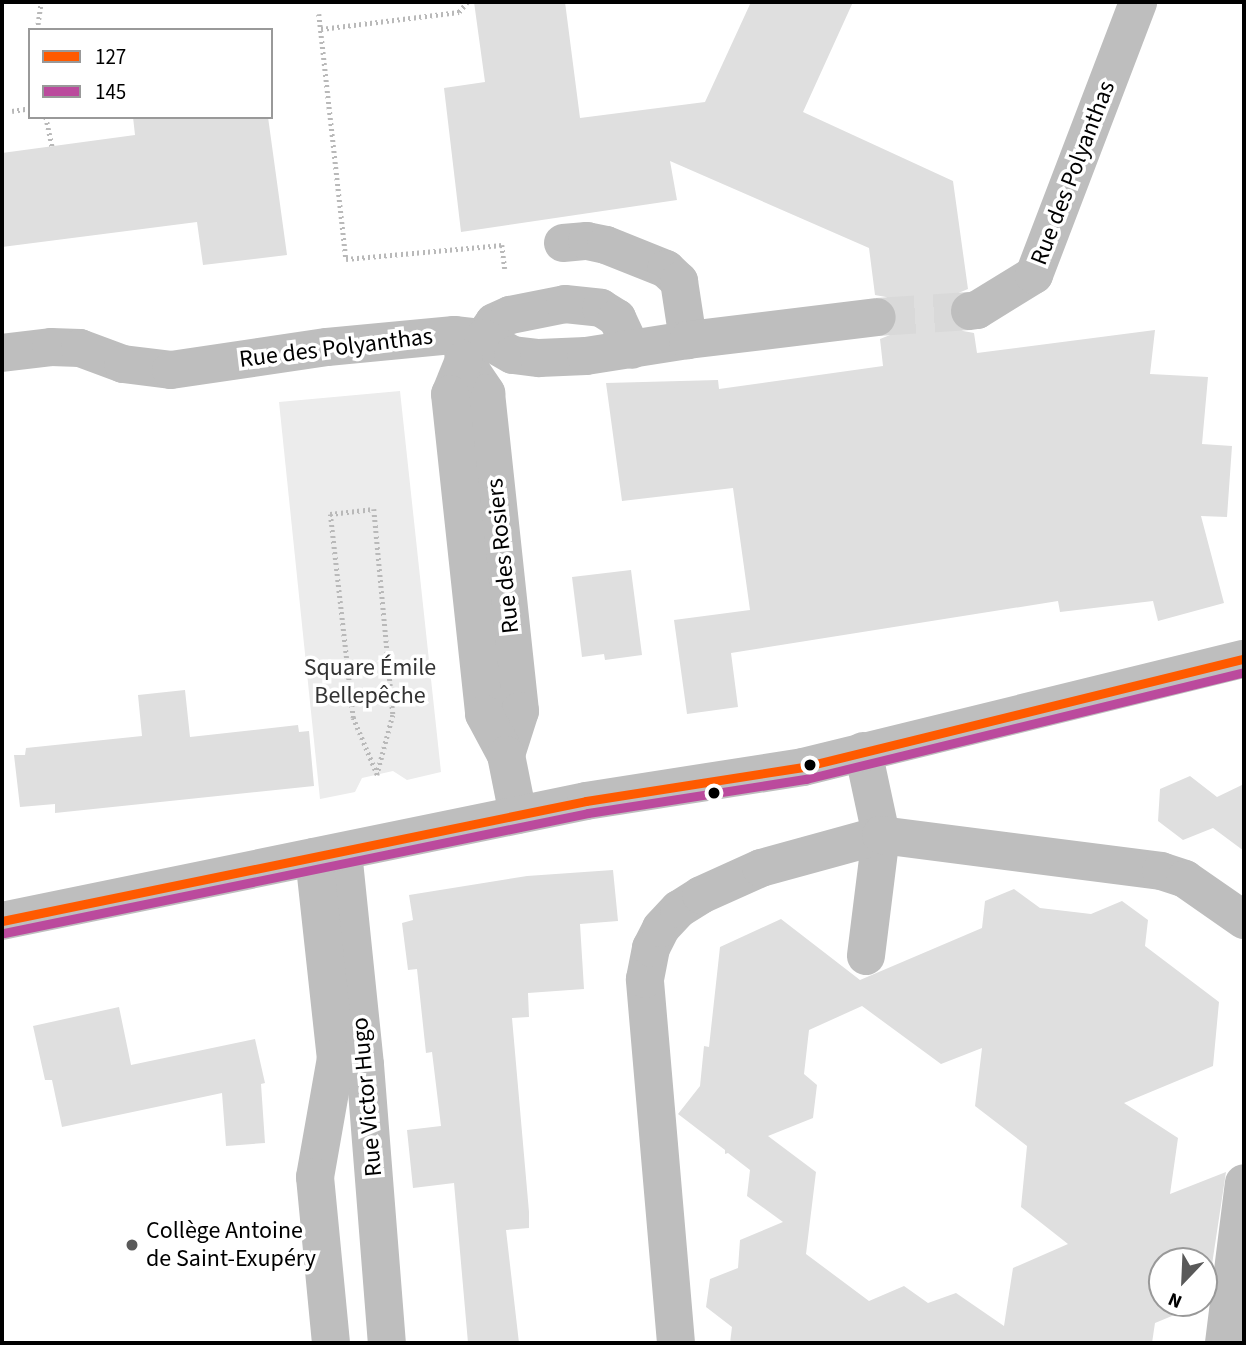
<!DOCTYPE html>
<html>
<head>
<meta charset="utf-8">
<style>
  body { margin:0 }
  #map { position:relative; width:1246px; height:1345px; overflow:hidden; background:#fff; font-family:"Source Sans 3",sans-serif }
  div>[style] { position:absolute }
  .green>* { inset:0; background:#ececec }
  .building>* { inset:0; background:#dfdfdf }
  .minor-tunnel>* { height:38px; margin-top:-19px; transform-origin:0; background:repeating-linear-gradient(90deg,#d9d9d9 0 38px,transparent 0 57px) }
  .path>* { height:4.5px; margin-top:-2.25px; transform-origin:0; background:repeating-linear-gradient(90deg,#b9b9b9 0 2px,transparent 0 5.5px) }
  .minor>* { height:38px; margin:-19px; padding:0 19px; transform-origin:19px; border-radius:19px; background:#bebebe }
  .bus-1>* { height:9px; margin:-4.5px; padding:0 4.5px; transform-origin:4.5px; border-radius:4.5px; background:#ff5a00 }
  .bus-2>* { height:9px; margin:-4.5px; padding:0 4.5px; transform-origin:4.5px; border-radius:4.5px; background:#bb4a9d }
  .dots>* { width:19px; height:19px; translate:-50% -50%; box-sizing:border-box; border:4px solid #fff; border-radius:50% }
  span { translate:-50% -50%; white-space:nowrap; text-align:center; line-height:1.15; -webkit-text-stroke:7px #fff; paint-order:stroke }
  .street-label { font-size:24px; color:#000 }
  .park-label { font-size:24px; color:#333 }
  .poi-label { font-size:24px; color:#000 }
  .left { translate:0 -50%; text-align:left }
  .frame { position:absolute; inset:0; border:4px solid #000; pointer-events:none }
  .legend { position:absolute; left:28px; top:28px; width:245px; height:91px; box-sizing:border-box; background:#fff; border:2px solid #999; margin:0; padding:9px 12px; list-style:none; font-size:21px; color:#000 }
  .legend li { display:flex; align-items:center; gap:14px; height:35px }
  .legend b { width:35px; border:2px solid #999 }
  .north { position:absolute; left:1148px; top:1247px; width:70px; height:70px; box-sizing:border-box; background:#fff; border:2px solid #999; border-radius:50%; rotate:203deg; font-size:19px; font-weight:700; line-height:28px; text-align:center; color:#000 }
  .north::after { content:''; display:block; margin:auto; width:24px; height:32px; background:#595959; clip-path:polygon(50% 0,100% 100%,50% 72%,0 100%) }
</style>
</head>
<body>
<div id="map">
  <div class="green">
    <div style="clip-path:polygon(400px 391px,441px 772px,407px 780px,393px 771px,362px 778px,355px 792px,320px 799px,279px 402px)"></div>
  </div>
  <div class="building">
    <div style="clip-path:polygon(474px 2px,565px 2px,580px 118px,705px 102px,751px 2px,853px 2px,803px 112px,953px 181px,968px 289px,956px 294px,950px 304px,948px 313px,953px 325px,963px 331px,974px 333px,977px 353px,1155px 330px,1150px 374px,1208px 377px,1202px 444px,1232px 446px,1227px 517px,1201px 516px,1224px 603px,1158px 621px,1153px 601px,1060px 612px,1058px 601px,731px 653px,738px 707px,687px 714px,674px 620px,750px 610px,733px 488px,622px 501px,606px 383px,718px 380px,719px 389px,883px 366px,880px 339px,890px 335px,897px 326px,899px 314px,895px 304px,886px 297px,875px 295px,869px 248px,670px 161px,677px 200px,461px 232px,444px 88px,485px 82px)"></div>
    <div style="clip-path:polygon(133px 117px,268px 117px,287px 255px,203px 265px,197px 222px,2px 247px,2px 153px,135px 135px)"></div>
    <div style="clip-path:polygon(631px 570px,642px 655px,605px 660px,604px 654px,582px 657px,572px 577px)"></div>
    <div style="clip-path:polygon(185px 690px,190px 737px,298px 725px,299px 732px,309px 731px,314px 786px,55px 813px,55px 804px,20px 807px,14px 755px,25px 755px,26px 748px,142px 736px,138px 695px)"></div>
    <div style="clip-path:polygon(1190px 776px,1217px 797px,1244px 784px,1244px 851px,1213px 828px,1183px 840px,1158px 821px,1160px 789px)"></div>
    <div style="clip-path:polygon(613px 870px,618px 921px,580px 924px,584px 989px,528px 993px,529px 1017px,512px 1018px,529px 1212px,529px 1228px,506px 1230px,519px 1343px,468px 1343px,454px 1183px,413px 1188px,407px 1130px,441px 1126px,432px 1052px,426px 1053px,417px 969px,408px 970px,402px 923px,413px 920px,409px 895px,527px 876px)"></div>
    <div style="clip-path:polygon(evenodd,1014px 889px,1040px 908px,1091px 914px,1122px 901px,1148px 920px,1145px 946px,1219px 1002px,1213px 1066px,1124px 1103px,1178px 1138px,1170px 1194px,1226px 1172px,1211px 1271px,1204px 1274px,1204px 1261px,1162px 1261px,1162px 1303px,1185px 1303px,1184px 1311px,1155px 1323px,1152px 1343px,730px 1343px,732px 1327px,706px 1307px,710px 1279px,738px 1268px,740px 1240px,783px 1222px,747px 1196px,750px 1170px,728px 1153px,725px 1154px,725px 1150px,678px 1114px,700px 1086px,704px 1046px,709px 1047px,720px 947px,781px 919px,860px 980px,982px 928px,985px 901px,1014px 889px,862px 1006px,941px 1064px,982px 1048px,975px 1106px,1027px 1146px,1021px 1207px,1068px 1244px,1013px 1268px,1004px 1326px,956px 1293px,928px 1303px,904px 1286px,869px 1301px,806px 1254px,816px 1172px,768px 1136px,813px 1118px,817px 1085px,804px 1074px,809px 1030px,862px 1006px)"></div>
    <div style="clip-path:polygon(119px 1007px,131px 1065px,255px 1039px,265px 1083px,261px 1084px,265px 1143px,226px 1146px,222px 1093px,62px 1127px,52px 1080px,45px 1080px,33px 1026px)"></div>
  </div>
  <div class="minor-tunnel">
    <div style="left:877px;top:317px;width:93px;rotate:-3.7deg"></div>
  </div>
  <div class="path">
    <div style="left:319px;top:14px;width:246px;rotate:83.7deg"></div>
    <div style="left:346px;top:259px;width:157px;rotate:-5.1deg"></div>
    <div style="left:502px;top:245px;width:24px;rotate:83deg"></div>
    <div style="left:321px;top:29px;width:139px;rotate:-7deg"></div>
    <div style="left:459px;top:12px;width:13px;rotate:-51deg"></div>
    <div style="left:37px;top:30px;width:28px;rotate:-82deg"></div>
    <div style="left:12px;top:111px;width:18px;rotate:-9deg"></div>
    <div style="left:46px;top:117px;width:30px;rotate:78deg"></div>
    <div style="left:374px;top:509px;width:207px;rotate:84.7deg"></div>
    <div style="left:393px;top:715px;width:62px;rotate:104.9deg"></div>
    <div style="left:377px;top:775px;width:62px;rotate:-112.8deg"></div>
    <div style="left:353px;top:718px;width:205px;rotate:-96.4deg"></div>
    <div style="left:330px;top:514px;width:44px;rotate:-6.5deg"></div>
  </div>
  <div class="minor">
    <div style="left:563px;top:243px;width:24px;rotate:-5deg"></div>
    <div style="left:587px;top:241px;width:19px;rotate:12deg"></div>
    <div style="left:606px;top:245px;width:65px;rotate:21.8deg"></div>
    <div style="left:666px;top:269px;width:18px;rotate:43deg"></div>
    <div style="left:679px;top:281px;width:60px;rotate:81.3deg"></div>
    <div style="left:970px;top:311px;width:7px;rotate:-8deg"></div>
    <div style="left:977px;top:310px;width:67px;rotate:-31.6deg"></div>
    <div style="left:1034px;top:275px;width:292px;rotate:-69.1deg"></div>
    <div style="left:483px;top:338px;width:19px;rotate:-55deg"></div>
    <div style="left:494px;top:322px;width:17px;rotate:-24deg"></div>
    <div style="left:510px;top:315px;width:56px;rotate:-11.3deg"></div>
    <div style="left:565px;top:304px;width:36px;rotate:6deg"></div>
    <div style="left:601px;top:308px;width:19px;rotate:32deg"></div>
    <div style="left:617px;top:318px;width:35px;rotate:65deg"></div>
    <div style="left:462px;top:341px;width:19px;rotate:84deg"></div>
    <div style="left:464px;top:360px;width:40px;rotate:56deg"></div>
    <div style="left:486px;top:393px;width:320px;rotate:83.9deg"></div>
    <div style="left:520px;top:711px;width:46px;rotate:107.7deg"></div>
    <div style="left:2px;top:353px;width:49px;rotate:-7deg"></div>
    <div style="left:51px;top:347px;width:29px;rotate:2deg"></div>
    <div style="left:80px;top:348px;width:46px;rotate:20.4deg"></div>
    <div style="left:123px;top:364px;width:48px;rotate:7.1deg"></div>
    <div style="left:171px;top:370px;width:158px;rotate:-8.4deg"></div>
    <div style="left:327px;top:347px;width:128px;rotate:-5.4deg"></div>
    <div style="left:454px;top:335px;width:29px;rotate:6deg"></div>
    <div style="left:483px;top:338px;width:34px;rotate:30deg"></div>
    <div style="left:513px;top:355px;width:26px;rotate:7deg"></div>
    <div style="left:539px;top:358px;width:47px;rotate:-2.4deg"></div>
    <div style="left:586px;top:356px;width:103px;rotate:-8.9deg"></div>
    <div style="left:688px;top:340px;width:190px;rotate:-6.9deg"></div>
    <div style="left:464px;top:360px;width:37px;rotate:112deg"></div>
    <div style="left:450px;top:394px;width:322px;rotate:83.9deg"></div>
    <div style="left:484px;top:714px;width:47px;rotate:61.8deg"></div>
    <div style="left:506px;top:755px;width:61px;rotate:78.7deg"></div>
    <div style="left:863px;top:751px;width:86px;rotate:77.9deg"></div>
    <div style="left:881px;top:835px;width:122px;rotate:97.1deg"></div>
    <div style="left:343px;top:852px;width:214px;rotate:84.1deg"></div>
    <div style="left:365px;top:1065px;width:279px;rotate:85.5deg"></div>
    <div style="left:314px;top:857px;width:202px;rotate:83.8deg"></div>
    <div style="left:336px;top:1058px;width:121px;rotate:100deg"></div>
    <div style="left:315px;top:1177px;width:167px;rotate:84.5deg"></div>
    <div style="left:2px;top:921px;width:596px;rotate:-11.61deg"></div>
    <div style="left:586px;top:801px;width:220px;rotate:-8.9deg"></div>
    <div style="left:803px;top:767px;width:454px;rotate:-13.8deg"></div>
    <div style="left:676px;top:1343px;width:365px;rotate:-94.9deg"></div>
    <div style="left:645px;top:979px;width:32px;rotate:-79deg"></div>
    <div style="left:651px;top:948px;width:22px;rotate:-63deg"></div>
    <div style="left:661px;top:928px;width:26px;rotate:-47deg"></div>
    <div style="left:679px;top:909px;width:26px;rotate:-32deg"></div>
    <div style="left:701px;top:895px;width:66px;rotate:-24.2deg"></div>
    <div style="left:761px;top:868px;width:124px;rotate:-15.4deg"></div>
    <div style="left:881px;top:835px;width:282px;rotate:7.3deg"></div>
    <div style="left:1161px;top:871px;width:25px;rotate:18deg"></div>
    <div style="left:1185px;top:879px;width:72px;rotate:34.8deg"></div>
    <div style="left:1224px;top:1343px;width:161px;rotate:-82.9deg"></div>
  </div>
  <div class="bus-1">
    <div style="left:2px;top:921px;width:596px;rotate:-11.61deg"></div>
    <div style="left:586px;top:801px;width:220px;rotate:-8.9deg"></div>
    <div style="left:803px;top:767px;width:454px;rotate:-13.8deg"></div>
  </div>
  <div class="bus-2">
    <div style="left:4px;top:933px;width:596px;rotate:-11.61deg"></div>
    <div style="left:588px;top:813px;width:221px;rotate:-8.9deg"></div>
    <div style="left:806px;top:779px;width:451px;rotate:-13.7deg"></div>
  </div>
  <div class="dots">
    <div style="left:810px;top:765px;background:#000"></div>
    <div style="left:714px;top:793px;background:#000"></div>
    <div style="left:132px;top:1245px;background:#595959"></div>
  </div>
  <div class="street-label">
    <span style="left:1073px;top:173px;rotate:-69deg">Rue des Polyanthas</span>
    <span style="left:336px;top:348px;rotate:-7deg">Rue des Polyanthas</span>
    <span style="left:503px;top:556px;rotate:-96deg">Rue des Rosiers</span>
    <span style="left:367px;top:1097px;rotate:-95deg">Rue Victor Hugo</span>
  </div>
  <div class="park-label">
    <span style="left:370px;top:682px">Square Émile<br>Bellepêche</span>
  </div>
  <div class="poi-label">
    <span class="left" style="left:146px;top:1245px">Collège Antoine<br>de Saint-Exupéry</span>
  </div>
  <div class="frame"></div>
  <ul class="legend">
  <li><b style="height:9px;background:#ff5a00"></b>127</li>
  <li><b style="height:9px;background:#bb4a9d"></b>145</li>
  </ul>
  <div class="north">N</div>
</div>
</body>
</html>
